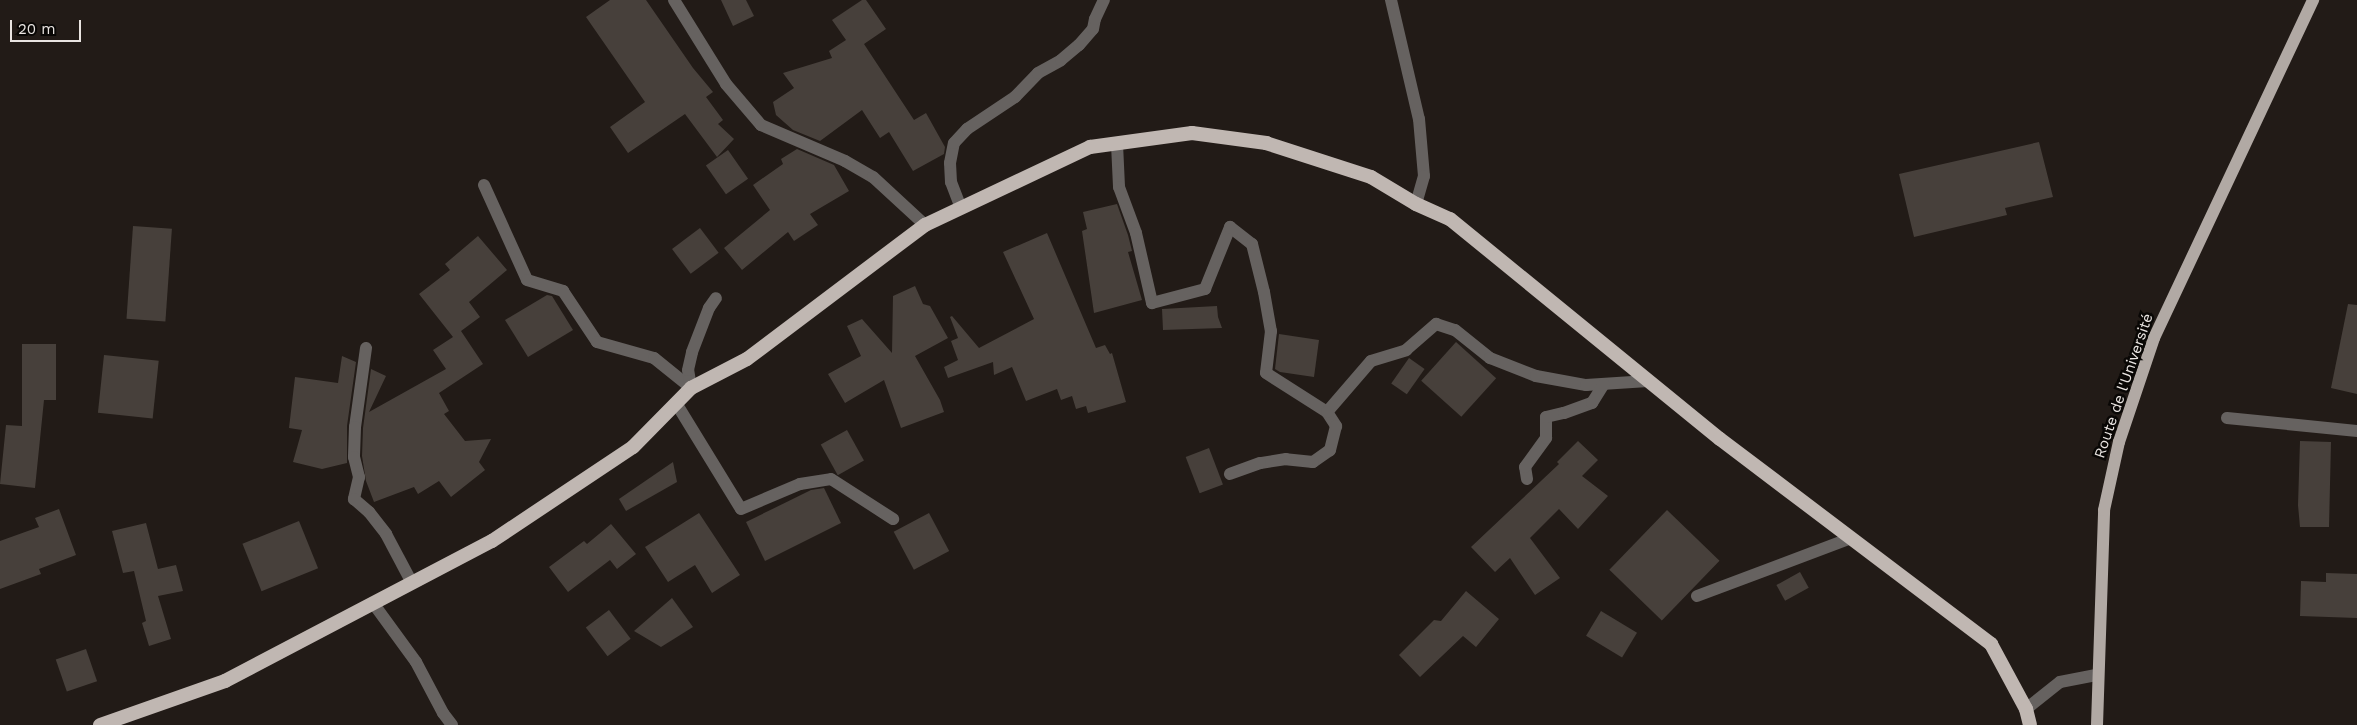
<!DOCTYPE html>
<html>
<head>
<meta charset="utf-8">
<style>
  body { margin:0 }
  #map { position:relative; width:2357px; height:725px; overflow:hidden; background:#221b17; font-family:"Work Sans",sans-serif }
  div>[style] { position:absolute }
  .building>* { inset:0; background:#47403b; transform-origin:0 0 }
  .minor>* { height:12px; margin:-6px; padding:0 6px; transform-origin:6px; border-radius:6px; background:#666260 }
  .tertiary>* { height:12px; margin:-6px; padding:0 6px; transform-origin:6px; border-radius:6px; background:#666260 }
  .primary>* { height:12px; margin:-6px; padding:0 6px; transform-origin:6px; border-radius:6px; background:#b1a9a4 }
  .trunk>* { height:14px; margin:-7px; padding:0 7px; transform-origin:7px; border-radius:7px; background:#c0b7b2 }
  span { translate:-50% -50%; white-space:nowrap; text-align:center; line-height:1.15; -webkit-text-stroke:5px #090705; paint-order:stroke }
  .street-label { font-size:15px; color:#e9e4e1 }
  .scale { position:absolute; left:10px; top:20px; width:71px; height:22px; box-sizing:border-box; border:2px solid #e9e4e1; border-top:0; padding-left:6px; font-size:15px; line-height:18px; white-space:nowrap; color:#e9e4e1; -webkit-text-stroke:4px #090705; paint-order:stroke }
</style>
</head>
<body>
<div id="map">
  <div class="building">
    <div style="clip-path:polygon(610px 0,646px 0,693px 68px,713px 92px,706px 97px,723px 120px,718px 124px,734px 139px,717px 157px,685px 114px,628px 153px,610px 127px,645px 102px,586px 17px)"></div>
    <div style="clip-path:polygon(721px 0,746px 0,754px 16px,733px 26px)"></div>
    <div style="clip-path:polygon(862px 0,866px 0,886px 29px,864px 44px,914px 120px,926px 113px,945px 147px,944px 154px,913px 171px,889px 132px,880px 138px,862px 110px,820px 141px,793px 130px,776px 115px,773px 102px,794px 88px,783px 73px,832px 58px,829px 51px,846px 40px,832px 20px)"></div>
    <div style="clip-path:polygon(2039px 142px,2053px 197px,2005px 208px,2007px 215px,1914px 237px,1899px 174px)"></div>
    <div style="clip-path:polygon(797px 149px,834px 165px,849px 191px,810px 214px,818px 225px,794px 241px,788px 232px,742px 270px,724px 248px,770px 210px,753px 185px,783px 164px,781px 159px)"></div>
    <div style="left:728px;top:150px;width:35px;height:27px;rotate:55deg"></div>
    <div style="clip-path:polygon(1117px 204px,1128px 235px,1132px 251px,1128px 252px,1142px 300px,1094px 313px,1082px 231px,1087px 229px,1083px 212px)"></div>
    <div style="left:133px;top:226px;width:39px;height:93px;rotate:4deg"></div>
    <div style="left:700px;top:228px;width:31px;height:35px;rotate:53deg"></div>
    <div style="clip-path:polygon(1047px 233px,1096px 348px,1105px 345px,1110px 354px,1112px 353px,1126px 402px,1088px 413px,1086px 406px,1076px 409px,1072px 396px,1061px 400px,1057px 389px,1026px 401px,1012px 367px,994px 375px,993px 362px,948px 378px,944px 367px,958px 360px,951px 341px,958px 338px,950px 317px,952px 316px,979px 348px,1034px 319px,1003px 252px)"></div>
    <div style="clip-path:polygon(478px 236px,507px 270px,469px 302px,480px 317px,461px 331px,483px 364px,439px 393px,449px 411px,444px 414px,465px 441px,491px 439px,479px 462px,485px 470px,451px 497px,439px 481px,418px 494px,414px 487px,374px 502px,366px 481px,362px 456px,363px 428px,371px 369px,386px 376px,369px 412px,446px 369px,433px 350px,453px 337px,419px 294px,450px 270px,445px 264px)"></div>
    <div style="clip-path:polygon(915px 286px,923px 304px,930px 306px,948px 338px,915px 356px,940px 400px,944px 412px,901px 428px,884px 380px,845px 403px,828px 374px,861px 356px,847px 326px,862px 319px,892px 353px,893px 296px)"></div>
    <div style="clip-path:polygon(547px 295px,552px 296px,573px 330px,528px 357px,505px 320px)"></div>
    <div style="clip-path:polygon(2348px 304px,2357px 305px,2357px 394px,2331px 388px)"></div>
    <div style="clip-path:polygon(1217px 306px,1218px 317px,1222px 328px,1163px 330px,1162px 309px)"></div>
    <div style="clip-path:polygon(1279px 334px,1319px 340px,1314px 377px,1280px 372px,1275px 369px)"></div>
    <div style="left:1456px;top:342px;width:54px;height:52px;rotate:42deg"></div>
    <div style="clip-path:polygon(22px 344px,56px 344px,56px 400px,44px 400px,35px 488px,0 484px,6px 425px,22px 426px)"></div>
    <div style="left:104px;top:355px;width:55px;height:58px;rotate:6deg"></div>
    <div style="clip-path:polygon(342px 356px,356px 362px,347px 426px,347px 463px,322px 469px,293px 462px,302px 430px,289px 428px,295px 377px,338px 383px)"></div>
    <div style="left:1409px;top:358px;width:19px;height:31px;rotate:35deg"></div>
    <div style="left:847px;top:430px;width:35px;height:30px;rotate:61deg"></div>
    <div style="clip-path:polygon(1578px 441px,1598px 460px,1582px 476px,1608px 496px,1578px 529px,1559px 509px,1530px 538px,1560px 578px,1535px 595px,1510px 558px,1495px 572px,1471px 547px,1559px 464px,1557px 462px)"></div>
    <div style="clip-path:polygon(2300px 441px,2331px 442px,2329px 527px,2300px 527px,2298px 505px)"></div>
    <div style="left:1209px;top:448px;width:39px;height:25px;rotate:69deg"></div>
    <div style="clip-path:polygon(673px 462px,677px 482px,626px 511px,619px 499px)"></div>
    <div style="clip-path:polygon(824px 488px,841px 523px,765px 561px,746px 522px,811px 490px)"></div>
    <div style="clip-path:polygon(59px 509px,76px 555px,39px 569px,41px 574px,0 589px,0 541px,39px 527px,35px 518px)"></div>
    <div style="left:1667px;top:510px;width:73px;height:83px;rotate:44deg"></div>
    <div style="clip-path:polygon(699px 513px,740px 575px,712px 593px,695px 565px,668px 582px,645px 547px)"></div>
    <div style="left:929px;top:513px;width:43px;height:40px;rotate:62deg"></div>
    <div style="left:299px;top:521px;width:51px;height:61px;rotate:68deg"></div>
    <div style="clip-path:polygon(146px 523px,158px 569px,176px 565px,183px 591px,158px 596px,171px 639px,149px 646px,142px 623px,146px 621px,134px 571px,123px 573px,112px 531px)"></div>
    <div style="clip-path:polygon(611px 524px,636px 554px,617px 569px,610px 560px,568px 592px,549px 567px,584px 541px,587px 544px)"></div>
    <div style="left:1800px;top:572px;width:18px;height:27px;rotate:61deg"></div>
    <div style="clip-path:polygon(2326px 573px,2357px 574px,2357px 618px,2300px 616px,2301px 581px,2326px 582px)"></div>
    <div style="clip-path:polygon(1466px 591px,1499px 619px,1476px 647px,1463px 636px,1420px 677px,1399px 655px,1434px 620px,1441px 621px)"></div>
    <div style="clip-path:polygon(672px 598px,693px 627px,661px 647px,634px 631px)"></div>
    <div style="left:609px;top:610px;width:36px;height:29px;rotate:53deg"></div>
    <div style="left:1601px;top:611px;width:42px;height:29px;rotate:31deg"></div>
    <div style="left:86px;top:649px;width:34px;height:32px;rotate:71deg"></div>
  </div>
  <div class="minor">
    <div style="left:674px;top:0;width:99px;rotate:58.2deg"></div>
    <div style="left:726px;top:84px;width:54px;rotate:49.5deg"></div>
    <div style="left:761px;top:125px;width:91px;rotate:23.2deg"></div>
    <div style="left:845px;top:161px;width:32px;rotate:30deg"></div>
    <div style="left:873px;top:177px;width:71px;rotate:42.7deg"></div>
    <div style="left:1391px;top:0;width:122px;rotate:76.8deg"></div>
    <div style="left:1419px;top:119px;width:57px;rotate:85deg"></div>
    <div style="left:1424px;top:176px;width:29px;rotate:106deg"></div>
    <div style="left:1117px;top:144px;width:43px;rotate:87.3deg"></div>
    <div style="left:1119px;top:187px;width:49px;rotate:69.7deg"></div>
    <div style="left:1136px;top:233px;width:72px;rotate:77.1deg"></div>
    <div style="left:1152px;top:303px;width:55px;rotate:-14.8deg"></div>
    <div style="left:1205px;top:289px;width:67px;rotate:-68deg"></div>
    <div style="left:1230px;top:227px;width:28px;rotate:38deg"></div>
    <div style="left:1252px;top:244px;width:49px;rotate:76deg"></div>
    <div style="left:1264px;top:292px;width:40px;rotate:80deg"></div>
    <div style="left:1271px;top:331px;width:42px;rotate:96.8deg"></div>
    <div style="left:1266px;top:373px;width:72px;rotate:32.6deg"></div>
    <div style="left:1327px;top:412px;width:17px;rotate:57deg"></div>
    <div style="left:1336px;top:426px;width:25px;rotate:104deg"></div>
    <div style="left:1330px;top:450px;width:21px;rotate:145deg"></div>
    <div style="left:1313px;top:462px;width:27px;rotate:-174deg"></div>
    <div style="left:1286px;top:459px;width:26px;rotate:171deg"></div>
    <div style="left:1260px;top:463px;width:32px;rotate:160deg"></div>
    <div style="left:484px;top:185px;width:104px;rotate:65.6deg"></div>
    <div style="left:527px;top:280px;width:38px;rotate:17deg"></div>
    <div style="left:563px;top:291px;width:61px;rotate:56.3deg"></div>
    <div style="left:597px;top:342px;width:59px;rotate:15.7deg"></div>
    <div style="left:654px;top:358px;width:48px;rotate:39deg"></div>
    <div style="left:961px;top:208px;width:28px;rotate:-111deg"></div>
    <div style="left:951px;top:182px;width:19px;rotate:-93deg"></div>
    <div style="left:950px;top:163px;width:20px;rotate:-79deg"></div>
    <div style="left:954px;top:143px;width:19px;rotate:-47deg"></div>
    <div style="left:967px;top:129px;width:58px;rotate:-33.7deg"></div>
    <div style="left:1015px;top:97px;width:33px;rotate:-46deg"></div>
    <div style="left:1038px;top:73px;width:26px;rotate:-29deg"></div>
    <div style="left:1061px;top:60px;width:23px;rotate:-40deg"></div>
    <div style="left:1079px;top:45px;width:21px;rotate:-49deg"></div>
    <div style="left:1093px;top:29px;width:10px;rotate:-79deg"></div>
    <div style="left:1095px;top:19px;width:21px;rotate:-65deg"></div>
    <div style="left:366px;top:348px;width:80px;rotate:97.9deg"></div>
    <div style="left:355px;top:427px;width:30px;rotate:92deg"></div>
    <div style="left:354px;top:457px;width:21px;rotate:76deg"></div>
    <div style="left:359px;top:477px;width:23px;rotate:103deg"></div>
    <div style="left:354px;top:499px;width:20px;rotate:41deg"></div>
    <div style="left:369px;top:512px;width:28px;rotate:52deg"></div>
    <div style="left:386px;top:534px;width:55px;rotate:62deg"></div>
    <div style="left:691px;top:388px;width:18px;rotate:-99deg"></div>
    <div style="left:688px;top:370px;width:18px;rotate:-77deg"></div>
    <div style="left:692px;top:352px;width:47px;rotate:-68.9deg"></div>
    <div style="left:709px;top:308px;width:12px;rotate:-55deg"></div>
    <div style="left:676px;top:403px;width:124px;rotate:58.5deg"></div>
    <div style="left:741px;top:509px;width:64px;rotate:-23deg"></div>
    <div style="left:800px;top:484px;width:31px;rotate:-9deg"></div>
    <div style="left:831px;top:479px;width:74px;rotate:32.8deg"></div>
    <div style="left:1327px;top:412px;width:67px;rotate:-49.2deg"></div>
    <div style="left:1371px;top:361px;width:37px;rotate:-17deg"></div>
    <div style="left:1406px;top:350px;width:40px;rotate:-41deg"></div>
    <div style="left:1436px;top:324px;width:20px;rotate:18deg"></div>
    <div style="left:1455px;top:330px;width:45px;rotate:38.7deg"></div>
    <div style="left:1490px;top:358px;width:49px;rotate:21.4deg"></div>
    <div style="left:1536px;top:376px;width:51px;rotate:10.2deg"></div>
    <div style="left:1586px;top:385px;width:62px;rotate:-3.7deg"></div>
    <div style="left:2227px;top:418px;width:131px;rotate:5.7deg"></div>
    <div style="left:1527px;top:479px;width:12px;rotate:-99deg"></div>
    <div style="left:1525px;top:467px;width:36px;rotate:-54deg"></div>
    <div style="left:1546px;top:438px;width:21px;rotate:-90deg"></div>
    <div style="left:1546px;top:417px;width:18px;rotate:-13deg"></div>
    <div style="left:1564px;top:413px;width:30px;rotate:-20deg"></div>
    <div style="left:1592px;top:403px;width:22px;rotate:-58deg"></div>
    <div style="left:1697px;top:596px;width:165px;rotate:-20.6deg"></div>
    <div style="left:373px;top:603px;width:73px;rotate:53.9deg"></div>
    <div style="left:416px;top:662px;width:58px;rotate:62.1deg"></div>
    <div style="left:443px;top:713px;width:15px;rotate:53deg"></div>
  </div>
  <div class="tertiary">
    <div style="left:2026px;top:709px;width:43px;rotate:-38.5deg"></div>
    <div style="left:2060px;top:682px;width:38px;rotate:-11deg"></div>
  </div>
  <div class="primary">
    <div style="left:2097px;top:725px;width:215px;rotate:-88.1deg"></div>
    <div style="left:2104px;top:510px;width:70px;rotate:-77.6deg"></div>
    <div style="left:2119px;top:442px;width:110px;rotate:-71.4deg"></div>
    <div style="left:2154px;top:338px;width:374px;rotate:-64.8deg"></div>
  </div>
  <div class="trunk">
    <div style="left:100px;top:725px;width:133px;rotate:-19.4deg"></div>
    <div style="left:225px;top:681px;width:301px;rotate:-27.7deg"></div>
    <div style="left:492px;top:541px;width:169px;rotate:-33.7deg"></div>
    <div style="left:633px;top:447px;width:83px;rotate:-45.5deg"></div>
    <div style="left:691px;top:388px;width:63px;rotate:-27.4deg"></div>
    <div style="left:747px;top:359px;width:223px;rotate:-37deg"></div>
    <div style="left:925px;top:225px;width:183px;rotate:-25.3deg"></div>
    <div style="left:1090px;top:147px;width:103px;rotate:-7.8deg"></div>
    <div style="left:1192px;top:133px;width:75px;rotate:7.7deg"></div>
    <div style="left:1266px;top:143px;width:110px;rotate:17.9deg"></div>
    <div style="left:1371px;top:177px;width:52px;rotate:31deg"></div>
    <div style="left:1416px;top:204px;width:37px;rotate:24deg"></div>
    <div style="left:1450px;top:219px;width:348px;rotate:39.2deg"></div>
    <div style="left:1720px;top:439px;width:340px;rotate:37.1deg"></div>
    <div style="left:1991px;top:644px;width:74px;rotate:61.7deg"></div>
    <div style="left:2026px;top:709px;width:16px;rotate:76deg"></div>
  </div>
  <div class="street-label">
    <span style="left:2124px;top:386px;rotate:-71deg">Route de l'Université</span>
  </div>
  <div class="scale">20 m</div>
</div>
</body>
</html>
